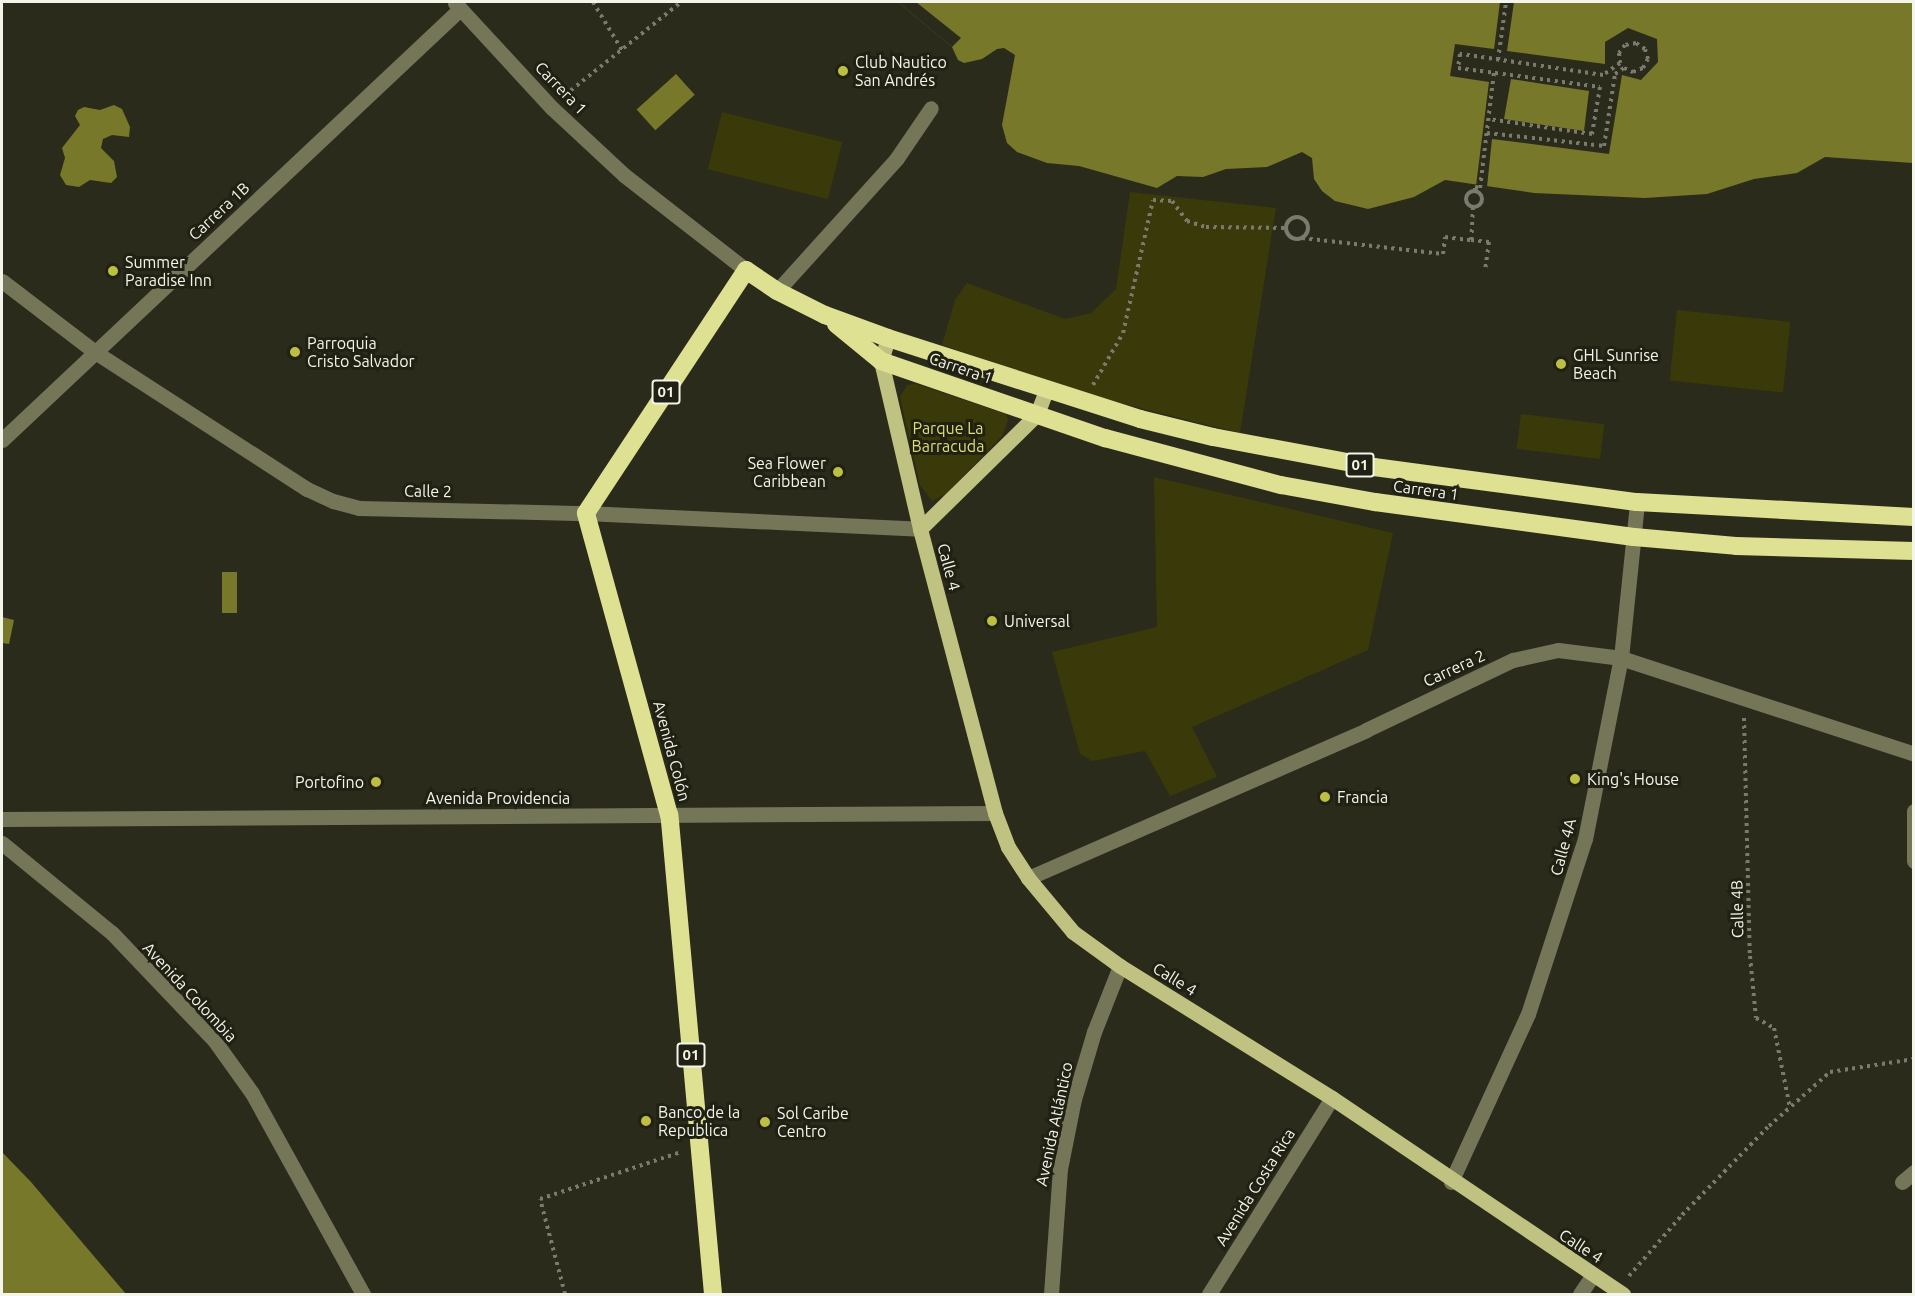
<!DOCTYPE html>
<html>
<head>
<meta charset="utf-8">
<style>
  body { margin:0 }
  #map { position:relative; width:1915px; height:1296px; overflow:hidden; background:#2b2b1c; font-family:Ubuntu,sans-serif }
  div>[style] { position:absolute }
  .green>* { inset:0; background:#393909; transform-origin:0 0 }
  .water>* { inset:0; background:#77782a; transform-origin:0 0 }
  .pier>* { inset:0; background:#2b2b1c }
  .path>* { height:4px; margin-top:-2px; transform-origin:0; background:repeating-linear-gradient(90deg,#7a7b6e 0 3px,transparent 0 7.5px) }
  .path>.ring { margin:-2px; padding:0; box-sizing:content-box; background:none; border:4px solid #7a7b6e; border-radius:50% }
  .minor>* { height:15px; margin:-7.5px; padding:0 7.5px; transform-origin:7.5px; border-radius:7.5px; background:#747657 }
  .major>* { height:15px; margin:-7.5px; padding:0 7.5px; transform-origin:7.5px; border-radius:7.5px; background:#c0c282 }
  .highway>* { height:18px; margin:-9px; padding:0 9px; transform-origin:9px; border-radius:9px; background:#dee092 }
  .dots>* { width:16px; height:16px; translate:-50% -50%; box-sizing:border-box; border:3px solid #212113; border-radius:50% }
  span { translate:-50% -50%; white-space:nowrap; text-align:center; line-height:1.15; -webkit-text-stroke:6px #212113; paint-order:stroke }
  .shield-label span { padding:2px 4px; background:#212113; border:2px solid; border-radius:4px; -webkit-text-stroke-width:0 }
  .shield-label { font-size:15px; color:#f3f4ea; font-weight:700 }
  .poi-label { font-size:16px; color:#f3f4ea }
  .left { translate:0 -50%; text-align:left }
  .right { translate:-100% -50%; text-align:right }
  .street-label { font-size:16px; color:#f3f4ea }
  .park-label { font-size:16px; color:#dddf75 }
  .frame { position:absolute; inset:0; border:3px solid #f3f4ea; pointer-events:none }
</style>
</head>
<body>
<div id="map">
  <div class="green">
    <div style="left:722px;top:112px;width:124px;height:59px;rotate:14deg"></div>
    <div style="clip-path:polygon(1130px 192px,1276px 208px,1240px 433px,1096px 397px,942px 345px,955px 300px,967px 283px,1065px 319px,1091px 313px,1116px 289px)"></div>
    <div style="left:1677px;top:310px;width:114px;height:71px;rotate:6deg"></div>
    <div style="clip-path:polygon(916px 384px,1006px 414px,1008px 421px,1002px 436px,946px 494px,932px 501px,920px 485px,900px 397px,907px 385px)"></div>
    <div style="left:1521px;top:414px;width:84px;height:35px;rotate:7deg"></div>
    <div style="clip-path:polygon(1154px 477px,1393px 533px,1368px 650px,1192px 727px,1217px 777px,1170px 796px,1145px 751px,1092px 761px,1080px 754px,1052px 652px,1157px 627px)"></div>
  </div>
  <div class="water">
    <div style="clip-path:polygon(898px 2px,1913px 2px,1913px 163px,1825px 157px,1797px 173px,1754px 179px,1707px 194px,1645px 198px,1534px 193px,1445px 180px,1414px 197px,1368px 209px,1335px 201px,1322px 191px,1314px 179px,1312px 158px,1302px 152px,1267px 167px,1226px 169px,1203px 177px,1177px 176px,1157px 188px,1079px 166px,1047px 163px,1017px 152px,1007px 143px,1002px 125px,1015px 55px,1004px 48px,997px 49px,982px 59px,964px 63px,958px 60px,952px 47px)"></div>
    <div style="left:676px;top:74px;width:28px;height:53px;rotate:48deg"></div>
    <div style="clip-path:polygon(114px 105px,122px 109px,130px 127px,129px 137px,112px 135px,103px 139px,101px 148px,114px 161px,117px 177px,111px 183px,90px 180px,79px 187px,66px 185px,60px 175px,65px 158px,62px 148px,80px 125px,75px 116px,78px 110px,84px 107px,100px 110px)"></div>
    <div style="left:222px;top:572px;width:15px;height:41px"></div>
    <div style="clip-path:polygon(2px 617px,14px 620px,9px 644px,2px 643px)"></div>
    <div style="clip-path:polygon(2px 1152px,31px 1182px,126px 1294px,2px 1294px)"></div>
  </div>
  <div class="pier">
    <div style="clip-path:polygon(898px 2px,916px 2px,961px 38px,952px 47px)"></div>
    <div style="clip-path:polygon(evenodd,1500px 2px,1514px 2px,1507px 51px,1605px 64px,1605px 42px,1628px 28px,1657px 39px,1658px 62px,1641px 80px,1622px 75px,1609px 154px,1492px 139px,1487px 187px,1476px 186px,1489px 82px,1450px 76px,1455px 44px,1494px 49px,1500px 2px,1511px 79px,1589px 91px,1584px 131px,1504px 119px,1511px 79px)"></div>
  </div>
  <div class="path">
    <div style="left:593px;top:2px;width:56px;rotate:58.9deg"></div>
    <div style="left:1498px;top:60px;width:59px;rotate:-82.1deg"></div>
    <div style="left:565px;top:95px;width:149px;rotate:-38.7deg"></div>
    <div style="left:1487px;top:133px;width:118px;rotate:6.3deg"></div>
    <div style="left:1604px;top:146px;width:73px;rotate:-81.3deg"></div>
    <div style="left:1615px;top:74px;width:11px;rotate:-34deg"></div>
    <div style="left:1624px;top:68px;width:10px;rotate:24deg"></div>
    <div style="left:1633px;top:72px;width:11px;rotate:-22deg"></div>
    <div style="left:1643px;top:68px;width:10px;rotate:-61deg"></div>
    <div style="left:1648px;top:59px;width:10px;rotate:-107deg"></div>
    <div style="left:1645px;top:49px;width:11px;rotate:-146deg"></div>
    <div style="left:1636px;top:43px;width:11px;rotate:170deg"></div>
    <div style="left:1625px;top:45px;width:10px;rotate:127deg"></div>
    <div style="left:1619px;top:53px;width:10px;rotate:84deg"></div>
    <div style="left:1620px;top:63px;width:21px;rotate:145deg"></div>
    <div style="left:1603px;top:75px;width:145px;rotate:-171.6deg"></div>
    <div style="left:1460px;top:54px;width:14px;rotate:98deg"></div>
    <div style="left:1458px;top:68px;width:143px;rotate:7.6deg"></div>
    <div style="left:1600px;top:87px;width:48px;rotate:99.7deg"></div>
    <div style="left:1592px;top:134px;width:105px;rotate:-171.8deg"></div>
    <div class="ring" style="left:1466px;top:191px;width:12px;height:12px"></div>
    <div style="left:1475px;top:191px;width:4px;rotate:-90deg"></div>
    <div style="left:1475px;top:187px;width:5px;rotate:11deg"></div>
    <div style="left:1480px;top:188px;width:116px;rotate:-83.1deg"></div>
    <div style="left:1473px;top:207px;width:33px;rotate:93deg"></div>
    <div style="left:1471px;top:240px;width:18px;rotate:6deg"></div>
    <div style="left:1489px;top:242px;width:30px;rotate:98deg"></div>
    <div class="ring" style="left:1286px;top:217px;width:18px;height:18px"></div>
    <div style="left:1302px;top:238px;width:142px;rotate:6.5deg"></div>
    <div style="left:1443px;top:254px;width:17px;rotate:-83deg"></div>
    <div style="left:1445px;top:237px;width:26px;rotate:7deg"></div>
    <div style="left:1093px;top:385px;width:60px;rotate:-60deg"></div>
    <div style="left:1123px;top:333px;width:136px;rotate:-77.3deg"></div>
    <div style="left:1153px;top:200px;width:19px;rotate:3deg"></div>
    <div style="left:1172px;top:201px;width:25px;rotate:53deg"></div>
    <div style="left:1187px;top:221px;width:20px;rotate:18deg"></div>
    <div style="left:1206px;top:227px;width:80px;rotate:0.7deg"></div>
    <div style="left:1744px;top:718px;width:238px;rotate:88.6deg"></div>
    <div style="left:1750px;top:956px;width:62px;rotate:84.5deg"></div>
    <div style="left:1756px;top:1018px;width:21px;rotate:29deg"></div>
    <div style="left:1774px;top:1028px;width:82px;rotate:78.7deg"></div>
    <div style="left:1629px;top:1276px;width:81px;rotate:-49deg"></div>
    <div style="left:1682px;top:1215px;width:124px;rotate:-45.7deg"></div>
    <div style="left:1769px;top:1126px;width:81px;rotate:-41.5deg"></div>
    <div style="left:1830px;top:1072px;width:85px;rotate:-8.8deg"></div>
    <div style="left:565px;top:1294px;width:98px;rotate:-104.7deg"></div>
    <div style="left:540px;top:1199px;width:149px;rotate:-18.4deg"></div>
  </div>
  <div class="minor">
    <div style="left:455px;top:3px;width:143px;rotate:47.3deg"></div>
    <div style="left:552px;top:108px;width:98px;rotate:42.9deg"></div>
    <div style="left:624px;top:175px;width:155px;rotate:37.9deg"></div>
    <div style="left:2px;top:281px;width:117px;rotate:37.4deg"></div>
    <div style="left:95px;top:352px;width:252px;rotate:32.9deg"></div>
    <div style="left:307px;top:489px;width:29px;rotate:25deg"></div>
    <div style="left:333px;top:501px;width:27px;rotate:15deg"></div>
    <div style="left:359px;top:508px;width:227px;rotate:1.3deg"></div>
    <div style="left:586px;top:513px;width:334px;rotate:2.7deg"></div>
    <div style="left:777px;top:291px;width:179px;rotate:-47.9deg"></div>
    <div style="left:897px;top:158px;width:60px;rotate:-55.8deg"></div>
    <div style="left:2px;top:440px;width:629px;rotate:-43.26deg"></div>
    <div style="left:1914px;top:811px;width:50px;rotate:90deg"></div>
    <div style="left:2px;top:819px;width:993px;rotate:-0.35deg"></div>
    <div style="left:2px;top:843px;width:142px;rotate:39.3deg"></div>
    <div style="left:112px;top:933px;width:148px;rotate:46.4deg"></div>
    <div style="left:214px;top:1040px;width:65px;rotate:54.4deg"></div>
    <div style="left:252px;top:1093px;width:230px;rotate:61.1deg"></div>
    <div style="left:1028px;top:878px;width:369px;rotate:-23.6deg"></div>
    <div style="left:1366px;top:730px;width:163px;rotate:-25.5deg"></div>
    <div style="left:1513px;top:660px;width:46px;rotate:-12.5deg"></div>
    <div style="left:1558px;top:650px;width:64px;rotate:7.2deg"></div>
    <div style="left:1621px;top:658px;width:308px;rotate:18.1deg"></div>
    <div style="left:1451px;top:1182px;width:185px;rotate:-65.4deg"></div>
    <div style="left:1528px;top:1014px;width:184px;rotate:-72deg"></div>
    <div style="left:1585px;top:839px;width:185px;rotate:-78.8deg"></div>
    <div style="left:1621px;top:658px;width:157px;rotate:-84.1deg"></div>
    <div style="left:1902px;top:1182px;width:16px;rotate:-40deg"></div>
    <div style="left:1051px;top:1294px;width:125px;rotate:-85.9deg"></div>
    <div style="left:1060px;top:1169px;width:71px;rotate:-78.7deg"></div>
    <div style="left:1074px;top:1099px;width:70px;rotate:-73.4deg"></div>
    <div style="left:1094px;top:1032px;width:71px;rotate:-68.5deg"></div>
    <div style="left:1209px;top:1294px;width:231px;rotate:-57.9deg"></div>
    <div style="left:1580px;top:1294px;width:23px;rotate:-56deg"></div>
  </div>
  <div class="major">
    <div style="left:888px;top:338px;width:24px;rotate:107deg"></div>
    <div style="left:881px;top:361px;width:172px;rotate:76.9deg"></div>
    <div style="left:920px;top:529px;width:294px;rotate:75.2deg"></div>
    <div style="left:995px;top:813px;width:36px;rotate:69deg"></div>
    <div style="left:1008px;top:847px;width:37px;rotate:57deg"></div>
    <div style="left:1028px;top:878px;width:70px;rotate:50.2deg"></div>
    <div style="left:1073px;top:932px;width:58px;rotate:35.9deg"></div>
    <div style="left:1120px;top:966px;width:250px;rotate:31.9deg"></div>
    <div style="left:1332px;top:1098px;width:351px;rotate:34deg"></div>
    <div style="left:920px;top:529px;width:164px;rotate:-44.5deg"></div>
    <div style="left:1037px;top:414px;width:26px;rotate:-69deg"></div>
  </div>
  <div class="highway">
    <div style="left:836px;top:324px;width:58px;rotate:39.4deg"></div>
    <div style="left:881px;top:361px;width:237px;rotate:19deg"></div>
    <div style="left:1105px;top:438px;width:182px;rotate:15deg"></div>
    <div style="left:1281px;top:485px;width:96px;rotate:10.3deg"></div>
    <div style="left:1375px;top:502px;width:261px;rotate:7.7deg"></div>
    <div style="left:1634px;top:537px;width:102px;rotate:5deg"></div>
    <div style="left:1736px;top:546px;width:178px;rotate:1.6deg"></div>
    <div style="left:713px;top:1294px;width:481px;rotate:-95.2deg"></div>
    <div style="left:669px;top:815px;width:313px;rotate:-105.4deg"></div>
    <div style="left:586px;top:513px;width:291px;rotate:-56.6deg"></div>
    <div style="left:746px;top:270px;width:37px;rotate:34deg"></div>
    <div style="left:777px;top:291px;width:54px;rotate:26.6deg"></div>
    <div style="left:825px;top:315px;width:67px;rotate:20.1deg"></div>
    <div style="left:888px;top:338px;width:265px;rotate:17.8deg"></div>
    <div style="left:1140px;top:419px;width:75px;rotate:13.9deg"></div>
    <div style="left:1213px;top:437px;width:164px;rotate:10.6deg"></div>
    <div style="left:1374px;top:467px;width:265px;rotate:7.6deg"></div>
    <div style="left:1637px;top:502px;width:277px;rotate:3.1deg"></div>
  </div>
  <div class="dots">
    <div style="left:843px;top:71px;background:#bdbf43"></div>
    <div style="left:113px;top:271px;background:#bdbf43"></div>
    <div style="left:295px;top:352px;background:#bdbf43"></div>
    <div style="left:1561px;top:364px;background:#bdbf43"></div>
    <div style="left:838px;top:472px;background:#bdbf43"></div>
    <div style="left:992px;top:621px;background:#bdbf43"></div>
    <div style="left:1575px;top:779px;background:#bdbf43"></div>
    <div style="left:376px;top:782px;background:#bdbf43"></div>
    <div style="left:1325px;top:797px;background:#bdbf43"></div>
    <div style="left:646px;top:1121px;background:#bdbf43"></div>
    <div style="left:765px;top:1122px;background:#bdbf43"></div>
  </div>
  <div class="shield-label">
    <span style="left:666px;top:392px">01</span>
    <span style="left:1360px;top:465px">01</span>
    <span style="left:691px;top:1055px">01</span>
  </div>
  <div class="poi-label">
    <span class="left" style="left:855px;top:71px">Club Nautico<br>San Andrés</span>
    <span class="left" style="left:125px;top:271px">Summer<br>Paradise Inn</span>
    <span class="left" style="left:307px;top:352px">Parroquia<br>Cristo Salvador</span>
    <span class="left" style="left:1573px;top:364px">GHL Sunrise<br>Beach</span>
    <span class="right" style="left:826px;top:472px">Sea Flower<br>Caribbean</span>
    <span class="left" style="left:1004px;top:621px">Universal</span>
    <span class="left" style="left:1587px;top:779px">King's House</span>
    <span class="right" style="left:364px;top:782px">Portofino</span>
    <span class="left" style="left:1337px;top:797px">Francia</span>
    <span class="left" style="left:658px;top:1121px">Banco de la<br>Republica</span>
    <span class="left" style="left:777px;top:1122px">Sol Caribe<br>Centro</span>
  </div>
  <div class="street-label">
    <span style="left:561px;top:88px;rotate:46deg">Carrera 1</span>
    <span style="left:219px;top:211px;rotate:-43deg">Carrera 1B</span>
    <span style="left:961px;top:368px;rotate:19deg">Carrera 1</span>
    <span style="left:1426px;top:490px;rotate:8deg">Carrera 1</span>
    <span style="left:428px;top:491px;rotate:1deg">Calle 2</span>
    <span style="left:949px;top:567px;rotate:75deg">Calle 4</span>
    <span style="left:1454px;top:668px;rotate:-25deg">Carrera 2</span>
    <span style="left:672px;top:751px;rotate:75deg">Avenida Colón</span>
    <span style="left:498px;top:798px">Avenida Providencia</span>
    <span style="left:1563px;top:847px;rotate:-75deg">Calle 4A</span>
    <span style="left:1737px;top:909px;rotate:-91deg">Calle 4B</span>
    <span style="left:1175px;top:979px;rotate:32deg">Calle 4</span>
    <span style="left:190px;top:992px;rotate:47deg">Avenida Colombia</span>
    <span style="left:1054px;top:1124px;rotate:-78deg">Avenida Atlántico</span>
    <span style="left:1255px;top:1187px;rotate:-58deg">Avenida Costa Rica</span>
    <span style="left:1581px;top:1246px;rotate:33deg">Calle 4</span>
  </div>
  <div class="park-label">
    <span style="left:948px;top:437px">Parque La<br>Barracuda</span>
  </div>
  <div class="frame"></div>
</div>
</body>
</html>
